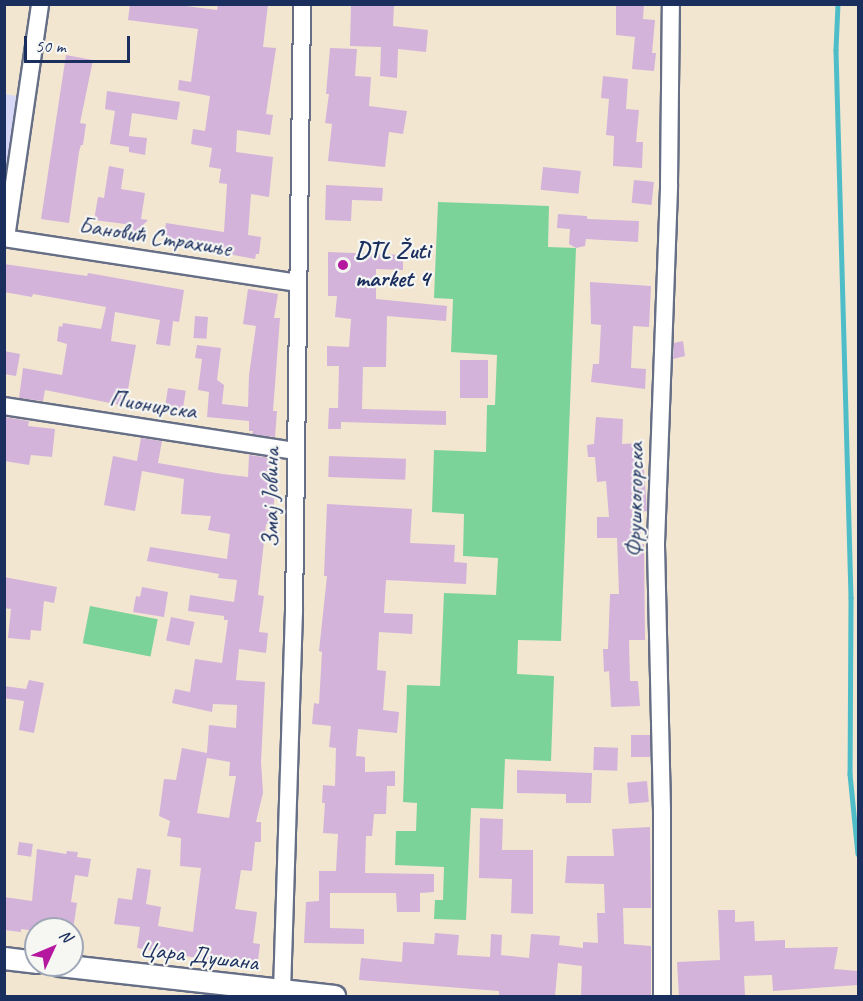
<!DOCTYPE html>
<html>
<head>
<meta charset="utf-8">
<style>
  body { margin:0 }
  #map { position:relative; width:863px; height:1001px; overflow:hidden; background:#f2e6d1; font-family:Caveat,sans-serif }
  div>[style] { position:absolute }
  .built>* { inset:0; background:#d7d7f8 }
  .green>* { inset:0; background:#7bd399; transform-origin:0 0 }
  .stream>* { height:4.5px; margin:-2.25px; padding:0 2.25px; transform-origin:2.25px; border-radius:2.25px; background:#4fbdc7 }
  .building>* { inset:0; background:#d3b3da; transform-origin:0 0 }
  .roads { filter:drop-shadow(2px 0 #666f86) drop-shadow(-2px 0 #666f86) drop-shadow(0 2px #666f86) drop-shadow(0 -2px #666f86) }
  .minor>* { height:16px; margin:-8px; padding:0 8px; transform-origin:8px; border-radius:8px; background:#fff }
  .major>* { height:21px; margin:-10.5px; padding:0 10.5px; transform-origin:10.5px; border-radius:10.5px; background:#fff }
  .dots>* { width:16px; height:16px; translate:-50% -50%; box-sizing:border-box; border:3px solid #f6f6f2; border-radius:50% }
  span { translate:-50% -50%; white-space:nowrap; text-align:center; line-height:1.15; -webkit-text-stroke:4.5px #f6f6f2; paint-order:stroke }
  .street-label { font-size:24px; color:#1b2f5e }
  .poi-label { font-size:24px; color:#1b2f5e; font-weight:700 }
  .left { translate:0 -50%; text-align:left }
  .frame { position:absolute; inset:0; border:6px solid #1b2f5e; pointer-events:none }
  .north { position:absolute; left:24px; top:917px; width:60px; height:60px; box-sizing:border-box; background:#f6f6f2; border:2px solid #9ea6b7; border-radius:50%; rotate:46deg; font-size:16px; font-weight:700; line-height:24px; text-align:center; color:#1b2f5e }
  .north::after { content:''; display:block; margin:auto; width:21px; height:27px; background:#b5179e; clip-path:polygon(50% 0,100% 100%,50% 72%,0 100%) }
  .scale { position:absolute; left:24px; top:36px; width:106px; height:27px; box-sizing:border-box; border:3px solid #1b2f5e; border-top:0; padding-left:8px; font-size:18px; line-height:21px; white-space:nowrap; color:#1b2f5e; -webkit-text-stroke:4px #f6f6f2; paint-order:stroke }
</style>
</head>
<body>
<div id="map">
  <div class="built">
    <div style="clip-path:polygon(5px 94px,16px 96px,7px 171px,4px 170px)"></div>
  </div>
  <div class="green">
    <div style="clip-path:polygon(438px 202px,549px 206px,548px 247px,576px 248px,561px 641px,518px 640px,517px 674px,554px 676px,551px 761px,505px 759px,503px 809px,471px 808px,466px 920px,434px 919px,435px 900px,443px 900px,444px 867px,395px 865px,396px 831px,416px 831px,417px 803px,403px 802px,407px 685px,440px 686px,444px 593px,496px 595px,498px 558px,463px 556px,464px 514px,432px 512px,434px 450px,486px 452px,487px 405px,495px 405px,497px 355px,451px 352px,453px 299px,434px 298px)"></div>
    <div style="left:90px;top:606px;width:69px;height:38px;rotate:11deg"></div>
  </div>
  <div class="stream">
    <div style="left:838px;top:4px;width:46px;rotate:92.5deg"></div>
    <div style="left:836px;top:50px;width:548px;rotate:88.43deg"></div>
    <div style="left:851px;top:598px;width:176px;rotate:90.3deg"></div>
    <div style="left:850px;top:774px;width:80px;rotate:84.3deg"></div>
  </div>
  <div class="building">
    <div style="clip-path:polygon(130px 4px,170px 4px,217px 10px,218px 4px,268px 4px,263px 47px,276px 48px,266px 114px,273px 115px,270px 135px,237px 130px,236px 152px,273px 157px,269px 197px,251px 194px,248px 235px,261px 237px,259px 254px,256px 254px,255px 259px,163px 242px,166px 223px,224px 232px,227px 184px,219px 183px,221px 169px,209px 167px,212px 148px,191px 144px,193px 129px,205px 131px,210px 96px,178px 90px,179px 80px,191px 82px,198px 29px,128px 20px)"></div>
    <div style="clip-path:polygon(351px 4px,394px 4px,393px 26px,428px 30px,426px 52px,398px 49px,397px 78px,380px 76px,381px 47px,350px 46px)"></div>
    <div style="clip-path:polygon(616px 4px,644px 4px,643px 19px,655px 20px,652px 53px,656px 53px,654px 71px,632px 69px,635px 37px,616px 35px)"></div>
    <div style="clip-path:polygon(330px 48px,357px 49px,355px 76px,371px 77px,369px 106px,407px 111px,403px 134px,389px 132px,385px 167px,328px 161px,332px 124px,325px 123px,329px 94px,326px 94px)"></div>
    <div style="clip-path:polygon(66px 55px,93px 60px,80px 123px,86px 124px,83px 145px,81px 145px,79px 152px,69px 223px,41px 219px)"></div>
    <div style="clip-path:polygon(603px 76px,628px 79px,626px 109px,639px 110px,636px 142px,643px 142px,642px 168px,613px 166px,614px 136px,606px 135px,609px 99px,601px 98px)"></div>
    <div style="clip-path:polygon(107px 91px,180px 102px,177px 120px,132px 113px,129px 136px,147px 138px,145px 155px,129px 152px,129px 147px,110px 144px,115px 111px,105px 109px)"></div>
    <div style="clip-path:polygon(109px 166px,124px 169px,121px 189px,145px 193px,141px 219px,148px 220px,136px 232px,128px 231px,125px 224px,94px 220px,98px 197px,104px 198px)"></div>
    <div style="left:543px;top:167px;width:38px;height:23px;rotate:6deg"></div>
    <div style="left:634px;top:180px;width:20px;height:23px;rotate:6deg"></div>
    <div style="clip-path:polygon(326px 185px,383px 188px,382px 201px,352px 200px,351px 221px,325px 220px)"></div>
    <div style="clip-path:polygon(558px 214px,587px 216px,587px 219px,639px 221px,638px 242px,586px 239px,585px 246px,576px 248px,569px 244px,570px 229px,557px 228px)"></div>
    <div style="clip-path:polygon(328px 252px,403px 255px,403px 270px,376px 269px,376px 299px,447px 306px,446px 321px,387px 316px,386px 367px,363px 367px,362px 409px,446px 411px,446px 425px,341px 422px,341px 429px,328px 429px,329px 408px,338px 408px,339px 366px,327px 366px,327px 346px,349px 347px,351px 319px,335px 317px,337px 296px,328px 296px)"></div>
    <div style="clip-path:polygon(4px 264px,87px 276px,88px 273px,184px 290px,179px 322px,173px 321px,170px 346px,156px 344px,160px 320px,115px 312px,111px 341px,136px 345px,125px 406px,45px 390px,43px 401px,19px 398px,23px 368px,62px 375px,67px 344px,57px 341px,59px 326px,62px 327px,63px 323px,101px 329px,106px 307px,33px 294px,32px 297px,4px 292px)"></div>
    <div style="clip-path:polygon(590px 282px,651px 286px,649px 327px,633px 326px,631px 368px,646px 369px,645px 389px,591px 382px,593px 364px,599px 364px,601px 325px,591px 324px)"></div>
    <div style="clip-path:polygon(248px 289px,278px 294px,274px 318px,280px 318px,273px 411px,277px 411px,275px 437px,252px 434px,253px 431px,249px 431px,249px 421px,207px 417px,209px 392px,198px 390px,202px 359px,195px 358px,197px 345px,221px 348px,217px 380px,224px 385px,222px 404px,248px 407px,249px 375px,256px 326px,243px 324px)"></div>
    <div style="left:195px;top:316px;width:13px;height:22px;rotate:4deg"></div>
    <div style="clip-path:polygon(683px 341px,685px 356px,673px 359px,674px 343px)"></div>
    <div style="clip-path:polygon(4px 351px,20px 354px,16px 376px,4px 374px)"></div>
    <div style="left:460px;top:360px;width:28px;height:38px"></div>
    <div style="left:168px;top:388px;width:18px;height:21px;rotate:9deg"></div>
    <div style="clip-path:polygon(4px 417px,29px 421px,28px 426px,55px 429px,52px 457px,31px 455px,29px 465px,4px 461px)"></div>
    <div style="clip-path:polygon(596px 417px,623px 419px,622px 444px,642px 443px,647px 511px,641px 512px,641px 544px,644px 544px,645px 640px,629px 640px,630px 681px,638px 681px,640px 706px,611px 707px,609px 671px,604px 672px,603px 649px,608px 649px,610px 594px,619px 594px,617px 538px,597px 538px,597px 517px,609px 517px,606px 481px,597px 482px,595px 457px,588px 457px,587px 445px,594px 444px)"></div>
    <div style="clip-path:polygon(evenodd,141px 438px,162px 441px,158px 463px,222px 474px,248px 477px,249px 455px,272px 458px,271px 480px,276px 481px,272px 524px,266px 524px,258px 595px,264px 596px,259px 632px,268px 633px,266px 653px,239px 649px,236px 680px,265px 682px,261px 762px,263px 793px,256px 822px,261px 822px,261px 842px,255px 842px,252px 871px,241px 870px,235px 909px,257px 912px,253px 943px,260px 944px,258px 961px,252px 967px,137px 948px,140px 927px,114px 924px,118px 898px,132px 900px,137px 868px,151px 870px,146px 904px,161px 907px,158px 926px,193px 932px,201px 868px,180px 866px,181px 838px,167px 836px,170px 821px,159px 816px,164px 779px,176px 780px,182px 748px,207px 753px,209px 725px,236px 728px,237px 705px,213px 704px,212px 712px,172px 703px,175px 689px,190px 692px,195px 659px,222px 663px,228px 620px,224px 620px,224px 616px,188px 611px,190px 595px,234px 602px,237px 580px,218px 578px,219px 574px,147px 561px,150px 547px,227px 559px,230px 534px,208px 530px,211px 516px,181px 514px,184px 479px,142px 471px,135px 511px,104px 505px,113px 456px,137px 461px,141px 438px,207px 758px,230px 762px,229px 776px,236px 776px,229px 818px,197px 813px,207px 758px)"></div>
    <div style="left:329px;top:456px;width:77px;height:21px;rotate:2deg"></div>
    <div style="clip-path:polygon(327px 504px,412px 509px,410px 543px,455px 545px,454px 562px,467px 563px,466px 584px,386px 580px,384px 613px,413px 614px,412px 634px,379px 632px,377px 670px,386px 671px,383px 710px,399px 712px,397px 733px,358px 729px,356px 756px,365px 757px,365px 772px,395px 771px,395px 786px,387px 786px,386px 814px,374px 814px,372px 836px,366px 836px,365px 873px,434px 874px,434px 892px,420px 893px,420px 912px,397px 912px,396px 893px,330px 893px,330px 928px,364px 929px,364px 944px,304px 943px,306px 902px,319px 901px,319px 871px,336px 871px,338px 834px,323px 833px,325px 803px,322px 803px,323px 785px,335px 786px,336px 748px,329px 747px,331px 726px,312px 724px,314px 703px,319px 704px,322px 652px,319px 651px,327px 576px,324px 576px)"></div>
    <div style="clip-path:polygon(4px 577px,57px 587px,54px 603px,44px 601px,41px 631px,31px 630px,30px 640px,8px 638px,11px 609px,4px 608px)"></div>
    <div style="clip-path:polygon(142px 587px,168px 592px,164px 617px,133px 612px,136px 596px,140px 597px)"></div>
    <div style="left:171px;top:617px;width:24px;height:24px;rotate:12deg"></div>
    <div style="clip-path:polygon(29px 680px,44px 683px,34px 733px,19px 730px,24px 701px,4px 698px,4px 686px,26px 689px)"></div>
    <div style="left:631px;top:735px;width:19px;height:22px"></div>
    <div style="left:594px;top:747px;width:24px;height:23px;rotate:2deg"></div>
    <div style="clip-path:polygon(517px 770px,592px 773px,591px 803px,566px 803px,566px 794px,517px 793px)"></div>
    <div style="left:647px;top:781px;width:21px;height:20px;rotate:85deg"></div>
    <div style="clip-path:polygon(480px 818px,503px 819px,502px 850px,533px 850px,533px 914px,511px 913px,512px 879px,479px 878px)"></div>
    <div style="clip-path:polygon(650px 827px,651px 908px,623px 908px,624px 944px,651px 946px,651px 996px,581px 996px,582px 966px,558px 963px,555px 996px,499px 996px,499px 991px,359px 980px,361px 958px,402px 962px,403px 942px,434px 944px,435px 933px,459px 935px,457px 955px,490px 957px,491px 934px,502px 935px,501px 955px,529px 958px,531px 934px,560px 936px,559px 945px,583px 948px,583px 942px,598px 943px,597px 913px,605px 913px,604px 884px,565px 883px,567px 856px,614px 856px,612px 829px)"></div>
    <div style="left:19px;top:842px;width:14px;height:13px;rotate:8deg"></div>
    <div style="clip-path:polygon(37px 849px,66px 854px,67px 851px,78px 852px,77px 857px,91px 859px,88px 877px,75px 875px,71px 902px,77px 903px,73px 929px,36px 929px,36px 931px,21px 929px,21px 932px,4px 930px,4px 897px,32px 901px)"></div>
    <div style="clip-path:polygon(718px 910px,735px 910px,735px 922px,754px 921px,755px 941px,785px 940px,785px 948px,838px 947px,834px 969px,858px 971px,858px 985px,773px 991px,772px 975px,744px 976px,745px 995px,679px 996px,677px 962px,720px 960px)"></div>
  </div>
  <div class="roads">
    <div class="minor">
      <div style="left:4px;top:238px;width:296px;rotate:8.7deg"></div>
      <div style="left:6px;top:238px;width:236px;rotate:-81.7deg"></div>
      <div style="left:4px;top:406px;width:294px;rotate:8.8deg"></div>
      <div style="left:282px;top:992px;width:381px;rotate:-88.2deg"></div>
      <div style="left:294px;top:611px;width:607px;rotate:-89.24deg"></div>
      <div style="left:662px;top:996px;width:186px;rotate:-90deg"></div>
      <div style="left:662px;top:810px;width:267px;rotate:-91.3deg"></div>
      <div style="left:656px;top:543px;width:359px;rotate:-87.9deg"></div>
      <div style="left:669px;top:184px;width:180px;rotate:-89.4deg"></div>
    </div>
    <div class="major">
      <div style="left:4px;top:958px;width:32px;rotate:7deg"></div>
      <div style="left:59px;top:965px;width:277px;rotate:6.4deg"></div>
    </div>
  </div>
  <div class="dots">
    <div style="left:343px;top:265px;background:#b5179e"></div>
  </div>
  <div class="street-label">
    <span style="left:155px;top:237px;rotate:9deg">Бановић Страхиње</span>
    <span style="left:153px;top:405px;rotate:9deg">Пионирска</span>
    <span style="left:271px;top:498px;rotate:-90deg">Змај Јовина</span>
    <span style="left:635px;top:500px;rotate:-89deg">Фрушкогорска</span>
    <span style="left:199px;top:956px;rotate:7deg">Цара Душана</span>
  </div>
  <div class="poi-label">
    <span class="left" style="left:355px;top:265px">DTL Žuti<br>market 4</span>
  </div>
  <div class="frame"></div>
  <div class="north">N</div>
  <div class="scale">50 m</div>
</div>
</body>
</html>
